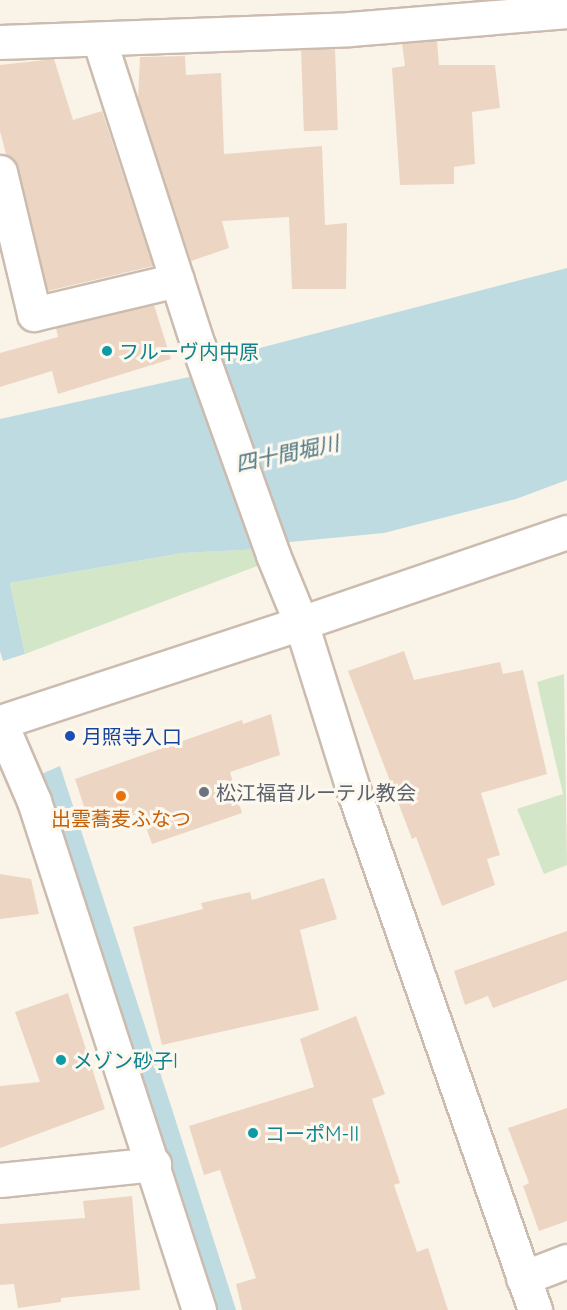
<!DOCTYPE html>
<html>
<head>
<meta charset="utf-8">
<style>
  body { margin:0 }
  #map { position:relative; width:567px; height:1310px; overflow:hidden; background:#faf4e8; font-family:Quicksand,"Noto Sans JP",sans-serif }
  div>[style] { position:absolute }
  .green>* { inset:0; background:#d3e6c8 }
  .water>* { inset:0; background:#bfdbe2 }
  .building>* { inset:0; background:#edd5c3; transform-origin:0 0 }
  .roads { filter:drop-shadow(2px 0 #cbbcaf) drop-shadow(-2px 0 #cbbcaf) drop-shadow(0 2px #cbbcaf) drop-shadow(0 -2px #cbbcaf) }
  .minor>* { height:33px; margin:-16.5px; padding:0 16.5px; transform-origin:16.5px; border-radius:16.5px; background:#fff }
  .tertiary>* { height:33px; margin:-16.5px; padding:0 16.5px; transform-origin:16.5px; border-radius:16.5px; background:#fff }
  .dots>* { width:16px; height:16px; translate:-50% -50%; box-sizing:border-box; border:3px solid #fdf8ee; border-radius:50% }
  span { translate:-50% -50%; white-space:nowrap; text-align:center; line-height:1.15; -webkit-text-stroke:6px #fdf8ee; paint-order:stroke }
  .culture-label { font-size:20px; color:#0d838f }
  .left { translate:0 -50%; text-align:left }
  .transit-label { font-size:20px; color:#164399 }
  .worship-label { font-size:20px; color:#5b616d }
  .food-label { font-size:20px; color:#c56008 }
  .water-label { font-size:21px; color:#4b7682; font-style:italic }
</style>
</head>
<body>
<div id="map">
  <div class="green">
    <div style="clip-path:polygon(260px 549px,260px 565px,25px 654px,10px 583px,183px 553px)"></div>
    <div style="clip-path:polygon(564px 674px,567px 865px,544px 874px,517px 809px,563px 794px,537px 682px)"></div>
  </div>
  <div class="water">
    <div style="clip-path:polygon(567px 268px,567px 480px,516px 499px,384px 533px,279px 543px,260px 549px,183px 553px,10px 583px,25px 654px,3px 661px,0 651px,0 419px,198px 375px,225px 357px)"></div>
    <div style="clip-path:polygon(60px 766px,172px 1109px,236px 1310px,212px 1310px,39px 775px)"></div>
  </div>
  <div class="building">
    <div style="clip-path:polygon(437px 41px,439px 65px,495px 65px,500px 108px,472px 112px,475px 164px,454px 167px,454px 184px,400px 185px,392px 68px,405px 66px,402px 43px)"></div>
    <div style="left:335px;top:48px;width:82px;height:34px;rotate:88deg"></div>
    <div style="clip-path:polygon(185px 56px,186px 75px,221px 73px,224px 154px,322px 146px,325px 225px,347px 223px,346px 289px,292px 289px,289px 217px,222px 221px,229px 248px,191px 261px,138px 99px,140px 57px)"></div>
    <div style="clip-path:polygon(54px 59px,73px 120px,102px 111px,153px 266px,48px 291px,18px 168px,6px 154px,0 131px,0 65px)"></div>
    <div style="clip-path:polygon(154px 305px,171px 359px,58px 394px,52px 371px,0 387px,0 353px,58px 337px,56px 328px)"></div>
    <div style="clip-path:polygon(404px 651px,414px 680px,500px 662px,503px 674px,523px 670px,547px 774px,481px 793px,500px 855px,487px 859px,495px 885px,442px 906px,416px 837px,412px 839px,348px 671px)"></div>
    <div style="clip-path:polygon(271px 714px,280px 755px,230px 772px,242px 813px,152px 844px,141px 813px,91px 828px,75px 779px,242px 720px,243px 724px)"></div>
    <div style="clip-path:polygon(0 874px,31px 879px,39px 914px,0 919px)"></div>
    <div style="clip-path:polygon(324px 878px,337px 919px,300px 930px,319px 1010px,162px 1045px,133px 927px,203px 909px,201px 903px,250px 892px,252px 900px)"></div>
    <div style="clip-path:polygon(567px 931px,567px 980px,493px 1008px,488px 996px,465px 1005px,454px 971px)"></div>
    <div style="clip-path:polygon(68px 993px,105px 1109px,0 1148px,0 1086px,40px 1082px,15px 1012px)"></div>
    <div style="clip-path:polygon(356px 1016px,385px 1094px,372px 1099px,400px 1183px,394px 1185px,417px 1252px,428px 1248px,448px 1310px,242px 1310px,236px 1284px,256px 1278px,220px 1170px,204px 1175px,189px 1126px,314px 1087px,300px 1039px)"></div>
    <div style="clip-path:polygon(567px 1108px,567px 1221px,539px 1231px,523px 1186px,529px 1183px,508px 1128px)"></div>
    <div style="clip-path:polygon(132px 1196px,140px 1290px,61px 1298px,61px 1302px,18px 1308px,14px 1284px,0 1285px,0 1224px,85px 1218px,83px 1201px)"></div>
  </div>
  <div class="roads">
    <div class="minor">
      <div style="left:99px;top:39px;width:322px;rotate:72.1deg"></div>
      <div style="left:198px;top:345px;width:223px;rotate:70.3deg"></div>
      <div style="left:273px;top:555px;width:74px;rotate:67.6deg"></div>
      <div style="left:0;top:42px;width:350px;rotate:-2.1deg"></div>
      <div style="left:350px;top:29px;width:218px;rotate:-4.7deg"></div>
      <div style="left:0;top:172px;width:146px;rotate:76.5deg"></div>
      <div style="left:34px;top:314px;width:147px;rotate:-13.4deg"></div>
      <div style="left:0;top:722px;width:86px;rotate:66.7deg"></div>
      <div style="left:34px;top:801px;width:535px;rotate:72.04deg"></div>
      <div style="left:0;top:1180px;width:155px;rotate:-5.9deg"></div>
      <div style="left:523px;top:1278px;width:47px;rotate:-21.1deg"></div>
    </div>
    <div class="tertiary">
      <div style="left:301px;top:623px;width:281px;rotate:-18.9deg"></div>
      <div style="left:0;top:722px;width:317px;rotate:-18.2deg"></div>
      <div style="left:301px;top:623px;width:180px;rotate:72.6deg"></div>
      <div style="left:355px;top:795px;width:546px;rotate:70.73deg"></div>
    </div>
  </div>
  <div class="dots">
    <div style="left:107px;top:351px;background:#0f9aa8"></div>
    <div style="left:70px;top:736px;background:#1a4fb4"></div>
    <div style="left:204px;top:792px;background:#6b7280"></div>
    <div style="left:121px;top:796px;background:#e8710a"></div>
    <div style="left:61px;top:1060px;background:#0f9aa8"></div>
    <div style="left:253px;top:1133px;background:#0f9aa8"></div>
  </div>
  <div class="culture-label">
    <span class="left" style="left:119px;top:351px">フルーヴ内中原</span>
    <span class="left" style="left:73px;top:1060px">メゾン砂子I</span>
    <span class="left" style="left:265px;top:1133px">コーポM-II</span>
  </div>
  <div class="transit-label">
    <span class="left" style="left:82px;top:736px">月照寺入口</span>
  </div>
  <div class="worship-label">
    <span class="left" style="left:216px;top:792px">松江福音ルーテル教会</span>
  </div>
  <div class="food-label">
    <span style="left:121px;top:818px">出雲蕎麦ふなつ</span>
  </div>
  <div class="water-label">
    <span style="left:287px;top:453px;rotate:-12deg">四十間堀川</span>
  </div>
</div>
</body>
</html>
